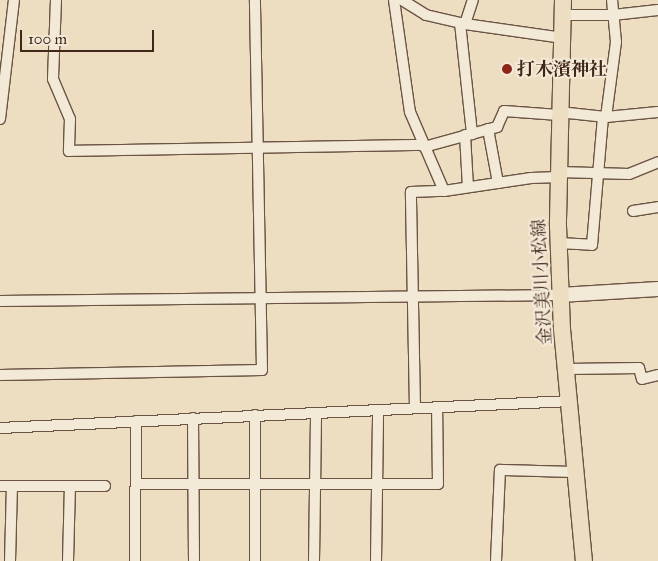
<!DOCTYPE html>
<html>
<head>
<meta charset="utf-8">
<style>
  body { margin:0 }
  #map { position:relative; width:658px; height:561px; overflow:hidden; background:#edddc1; font-family:"IM FELL Great Primer","Noto Serif JP",serif }
  div>[style] { position:absolute }
  .roads { filter:drop-shadow(1px 0 #6c5444) drop-shadow(-1px 0 #6c5444) drop-shadow(0 1px #6c5444) drop-shadow(0 -1px #6c5444) }
  .minor>* { height:10px; margin:-5px; padding:0 5px; transform-origin:5px; border-radius:5px; background:#f3e9d7 }
  .tertiary>* { height:14px; margin:-7px; padding:0 7px; transform-origin:7px; border-radius:7px; background:#f3e9d7 }
  .primary>* { height:16px; margin:-8px; padding:0 8px; transform-origin:8px; border-radius:8px; background:#edddc1 }
  .dots>* { width:14px; height:14px; translate:-50% -50%; box-sizing:border-box; border:2px solid #f3e9d7; border-radius:50% }
  span { translate:-50% -50%; white-space:nowrap; text-align:center; line-height:1.15; -webkit-text-stroke:4px #f3e9d7; paint-order:stroke }
  .poi-label { font-size:18px; color:#41271a; font-weight:700 }
  .left { translate:0 -50%; text-align:left }
  .street-label { font-size:18px; color:#41271a }
  .scale { position:absolute; left:20px; top:30px; width:134px; height:22px; box-sizing:border-box; border:2px solid #41271a; border-top:0; padding-left:6px; font-size:15px; line-height:18px; white-space:nowrap; color:#41271a; -webkit-text-stroke:4px #f3e9d7; paint-order:stroke }
</style>
</head>
<body>
<div id="map">
  <div class="roads">
    <div class="minor">
      <div style="left:56px;top:0;width:79px;rotate:92.2deg"></div>
      <div style="left:53px;top:79px;width:43px;rotate:67deg"></div>
      <div style="left:70px;top:119px;width:32px;rotate:92deg"></div>
      <div style="left:69px;top:151px;width:354px;rotate:-1deg"></div>
      <div style="left:394px;top:0;width:113px;rotate:81.9deg"></div>
      <div style="left:410px;top:112px;width:86px;rotate:66.7deg"></div>
      <div style="left:444px;top:191px;width:88px;rotate:-8.5deg"></div>
      <div style="left:531px;top:178px;width:28px;rotate:-2deg"></div>
      <div style="left:402px;top:0;width:28px;rotate:32deg"></div>
      <div style="left:426px;top:15px;width:40px;rotate:13deg"></div>
      <div style="left:465px;top:24px;width:99px;rotate:8.1deg"></div>
      <div style="left:563px;top:15px;width:50px"></div>
      <div style="left:613px;top:15px;width:45px;rotate:-6.3deg"></div>
      <div style="left:460px;top:23px;width:112px;rotate:83.8deg"></div>
      <div style="left:465px;top:24px;width:25px;rotate:-72deg"></div>
      <div style="left:559px;top:112px;width:47px;rotate:6.1deg"></div>
      <div style="left:606px;top:117px;width:52px;rotate:-5.5deg"></div>
      <div style="left:606px;top:117px;width:76px;rotate:-82.4deg"></div>
      <div style="left:616px;top:42px;width:42px;rotate:-95.4deg"></div>
      <div style="left:0;top:119px;width:120px;rotate:-83.3deg"></div>
      <div style="left:488px;top:129px;width:55px;rotate:79.5deg"></div>
      <div style="left:465px;top:135px;width:52px;rotate:86.7deg"></div>
      <div style="left:424px;top:147px;width:76px;rotate:-15.3deg"></div>
      <div style="left:497px;top:127px;width:17px;rotate:-66deg"></div>
      <div style="left:504px;top:111px;width:55px;rotate:4.2deg"></div>
      <div style="left:559px;top:172px;width:70px;rotate:1.6deg"></div>
      <div style="left:629px;top:174px;width:31px;rotate:-22deg"></div>
      <div style="left:633px;top:211px;width:25px;rotate:-9deg"></div>
      <div style="left:558px;top:243px;width:34px;rotate:3deg"></div>
      <div style="left:592px;top:245px;width:128px;rotate:-85.1deg"></div>
      <div style="left:0;top:301px;width:560px;rotate:-0.61deg"></div>
      <div style="left:567px;top:369px;width:72px;rotate:-0.8deg"></div>
      <div style="left:639px;top:368px;width:11px;rotate:75deg"></div>
      <div style="left:642px;top:379px;width:16px;rotate:-14deg"></div>
      <div style="left:0;top:375px;width:262px;rotate:-1.1deg"></div>
      <div style="left:262px;top:370px;width:370px;rotate:-91.1deg"></div>
      <div style="left:415px;top:408px;width:216px;rotate:-91.1deg"></div>
      <div style="left:411px;top:192px;width:33px;rotate:-2deg"></div>
      <div style="left:193px;top:418px;width:143px;rotate:89.6deg"></div>
      <div style="left:0;top:428px;width:572px;rotate:-2.71deg"></div>
      <div style="left:136px;top:484px;width:302px"></div>
      <div style="left:438px;top:484px;width:77px;rotate:-90.7deg"></div>
      <div style="left:0;top:486px;width:105px"></div>
      <div style="left:10px;top:561px;width:75px;rotate:-88.5deg"></div>
      <div style="left:68px;top:561px;width:74px;rotate:-88.5deg"></div>
      <div style="left:135px;top:561px;width:140px;rotate:-89.6deg"></div>
      <div style="left:255px;top:561px;width:146px;rotate:-90deg"></div>
      <div style="left:314px;top:561px;width:148px;rotate:-89.2deg"></div>
      <div style="left:376px;top:561px;width:151px;rotate:-89.2deg"></div>
      <div style="left:496px;top:561px;width:91px;rotate:-87.5deg"></div>
      <div style="left:500px;top:470px;width:77px;rotate:1.5deg"></div>
    </div>
    <div class="tertiary">
      <div style="left:560px;top:295px;width:98px;rotate:-3.5deg"></div>
    </div>
    <div class="primary">
      <div style="left:563px;top:0;width:226px;rotate:91.3deg"></div>
      <div style="left:558px;top:226px;width:103px;rotate:87.8deg"></div>
      <div style="left:562px;top:329px;width:233px;rotate:84.6deg"></div>
    </div>
  </div>
  <div class="dots">
    <div style="left:507px;top:69px;background:#8f2418"></div>
  </div>
  <div class="poi-label">
    <span class="left" style="left:517px;top:69px">打木濱神社</span>
  </div>
  <div class="street-label">
    <span style="left:542px;top:282px;rotate:-93deg">金沢美川小松線</span>
  </div>
  <div class="scale">100 m</div>
</div>
</body>
</html>
